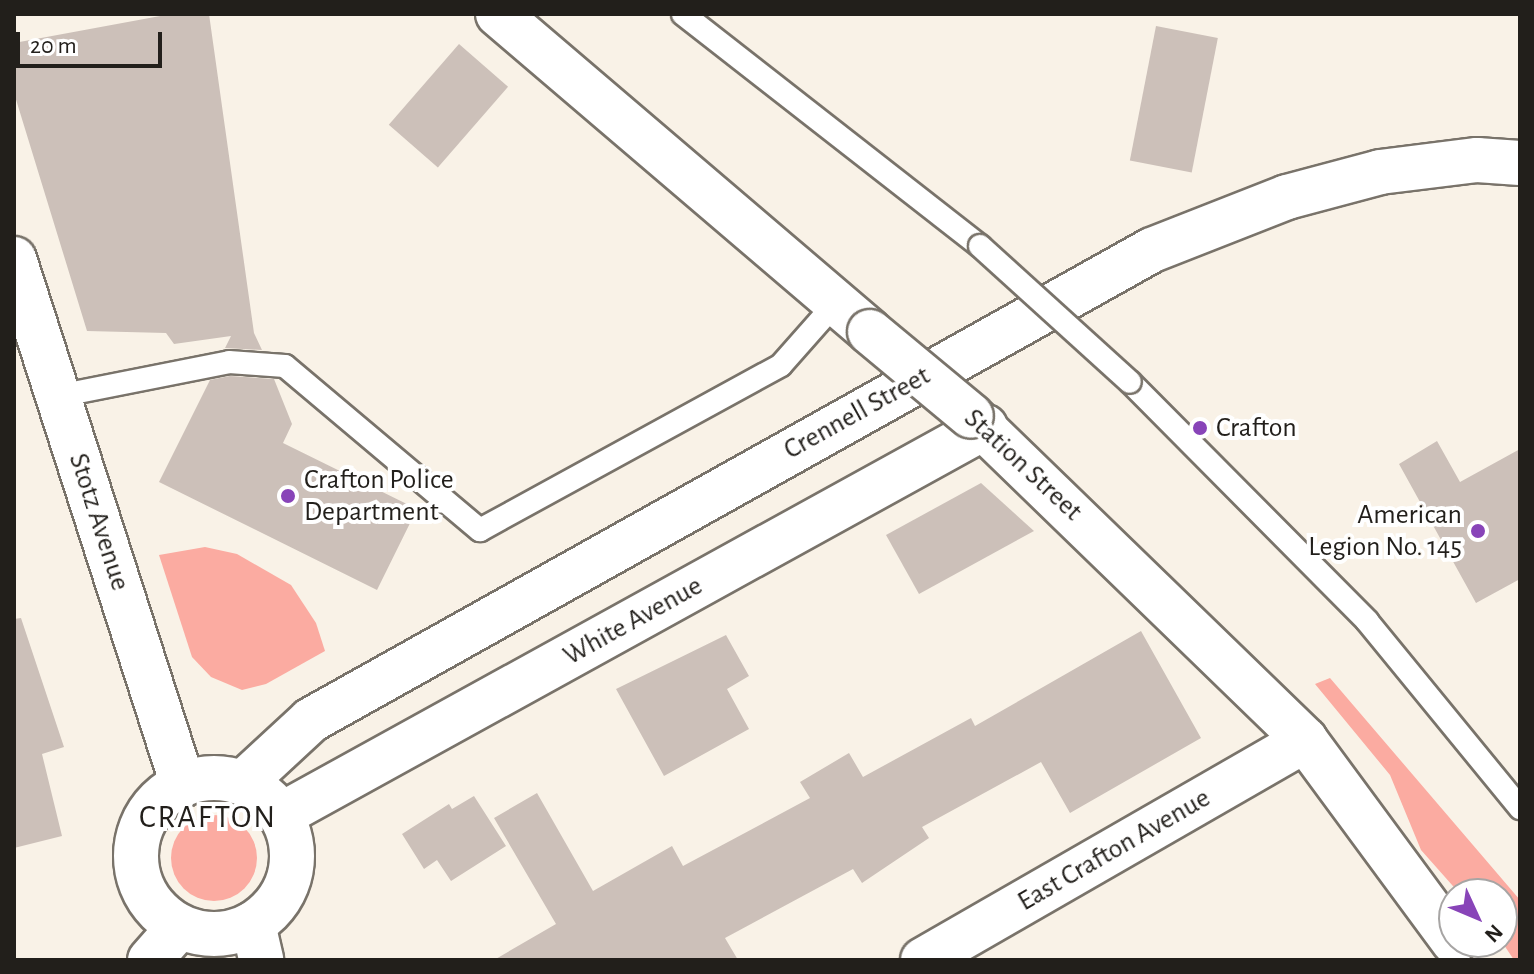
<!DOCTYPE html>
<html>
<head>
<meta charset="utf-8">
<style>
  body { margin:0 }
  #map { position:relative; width:1534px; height:974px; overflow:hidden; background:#f9f2e7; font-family:"Alegreya Sans",sans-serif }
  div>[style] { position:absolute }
  .green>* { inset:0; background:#fbaba1 }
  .round { border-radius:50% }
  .building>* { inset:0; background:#ccc0b9; transform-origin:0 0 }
  .roads { filter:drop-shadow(2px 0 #79736a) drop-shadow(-2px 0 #79736a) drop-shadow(0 2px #79736a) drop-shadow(0 -2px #79736a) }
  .lane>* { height:22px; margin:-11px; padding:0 11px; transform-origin:11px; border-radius:11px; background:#fff }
  .street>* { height:44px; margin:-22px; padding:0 22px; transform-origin:22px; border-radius:22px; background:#fff }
  .secondary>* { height:44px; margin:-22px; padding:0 22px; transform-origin:22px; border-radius:22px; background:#fff }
  .secondary>.ring { margin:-22px; padding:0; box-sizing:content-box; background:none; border:44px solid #fff; border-radius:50% }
  .bridges { filter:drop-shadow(2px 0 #79736a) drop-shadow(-2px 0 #79736a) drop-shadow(0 2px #79736a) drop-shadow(0 -2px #79736a) }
  .lane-bridge>* { height:22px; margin:-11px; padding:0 11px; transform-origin:11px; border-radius:11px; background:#fff }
  .street-bridge>* { height:44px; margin:-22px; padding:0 22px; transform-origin:22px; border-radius:22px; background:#fff }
  .dots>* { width:22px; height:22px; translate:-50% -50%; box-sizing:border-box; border:4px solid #fff; border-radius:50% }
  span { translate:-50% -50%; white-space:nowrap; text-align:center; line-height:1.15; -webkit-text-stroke:8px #fff; paint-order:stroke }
  .street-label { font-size:28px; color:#221f1b }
  .poi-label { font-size:28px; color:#221f1b }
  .left { translate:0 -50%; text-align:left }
  .right { translate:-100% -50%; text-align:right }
  .quarter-label { font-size:32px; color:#221f1b; letter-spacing:2px }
  .frame { position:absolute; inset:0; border:16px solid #221f1b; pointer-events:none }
  .north { position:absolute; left:1438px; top:878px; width:80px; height:80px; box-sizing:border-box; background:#fff; border:2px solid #a7a5a4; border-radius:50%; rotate:134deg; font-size:22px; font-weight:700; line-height:32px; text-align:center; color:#221f1b }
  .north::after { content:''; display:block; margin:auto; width:28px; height:36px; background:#8844b8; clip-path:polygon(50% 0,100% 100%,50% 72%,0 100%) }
  .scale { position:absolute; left:16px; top:32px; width:146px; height:36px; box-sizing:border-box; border:4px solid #221f1b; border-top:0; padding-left:10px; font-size:24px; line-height:28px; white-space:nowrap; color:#221f1b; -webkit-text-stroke:6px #fff; paint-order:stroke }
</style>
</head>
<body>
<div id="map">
  <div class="green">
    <div style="clip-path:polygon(205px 547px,237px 554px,291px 585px,316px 623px,325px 651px,266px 684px,242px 690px,211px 677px,192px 657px,159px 555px)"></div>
    <div style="clip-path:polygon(1330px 678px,1520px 900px,1520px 960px,1514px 960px,1502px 942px,1502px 894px,1460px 894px,1421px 850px,1390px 775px,1315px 684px)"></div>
    <div class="round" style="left:171px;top:815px;width:86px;height:86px"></div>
  </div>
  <div class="building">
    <div style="clip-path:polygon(171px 14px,209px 14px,254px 333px,262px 350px,225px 348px,231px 336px,174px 344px,166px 333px,87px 331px,14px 93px,14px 43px)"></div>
    <div style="left:1156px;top:26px;width:63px;height:137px;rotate:11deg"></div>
    <div style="left:459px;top:44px;width:65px;height:107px;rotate:41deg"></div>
    <div style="clip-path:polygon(230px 376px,274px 379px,292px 424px,283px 443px,417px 509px,377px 590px,159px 482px,210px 380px)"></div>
    <div style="clip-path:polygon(1437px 441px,1460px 482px,1520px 449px,1520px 579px,1476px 603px,1399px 464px)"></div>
    <div style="clip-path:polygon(981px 483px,1034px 531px,919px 594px,886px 535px)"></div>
    <div style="clip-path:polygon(21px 618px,64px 747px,42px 754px,62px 836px,14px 848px,14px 619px)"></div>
    <div style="clip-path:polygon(1141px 631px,1201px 738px,1070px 813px,1041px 762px,922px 827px,929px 838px,862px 883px,853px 869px,725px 938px,738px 960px,494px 960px,556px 924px,494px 818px,537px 793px,593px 891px,672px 846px,683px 866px,810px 798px,800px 782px,849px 753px,863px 777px,971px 718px,975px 726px)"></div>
    <div style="clip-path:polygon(726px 635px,749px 676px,727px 689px,749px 729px,664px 776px,616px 689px)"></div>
    <div style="clip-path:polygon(474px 796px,506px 846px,451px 881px,437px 860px,424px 869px,402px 834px,449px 804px,452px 809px)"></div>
  </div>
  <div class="roads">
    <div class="lane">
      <div style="left:683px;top:14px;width:377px;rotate:38deg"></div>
      <div style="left:1130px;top:382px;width:337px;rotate:45.2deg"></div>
      <div style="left:1367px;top:621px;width:242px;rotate:50.7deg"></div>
      <div style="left:58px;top:396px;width:174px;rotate:-11.2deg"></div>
      <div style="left:229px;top:362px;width:56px;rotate:4.1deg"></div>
      <div style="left:285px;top:366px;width:255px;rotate:40.1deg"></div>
      <div style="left:480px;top:530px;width:343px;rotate:-28.7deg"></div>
      <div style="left:781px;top:365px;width:81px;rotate:-48.5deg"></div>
    </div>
    <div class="street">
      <div style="left:498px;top:14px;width:489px;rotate:40.5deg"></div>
      <div style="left:971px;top:416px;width:465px;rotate:44.1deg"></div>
      <div style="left:1305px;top:740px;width:251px;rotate:53.6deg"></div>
      <div style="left:281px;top:815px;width:804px;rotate:-28.86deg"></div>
      <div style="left:253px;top:924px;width:37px;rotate:77deg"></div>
      <div style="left:150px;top:960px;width:44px;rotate:-48.7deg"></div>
      <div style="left:923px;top:960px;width:441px;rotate:-29.9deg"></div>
    </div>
    <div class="secondary">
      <div style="left:14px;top:259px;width:552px;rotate:72.19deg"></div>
      <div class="ring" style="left:136px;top:778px;width:112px;height:112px"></div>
      <div style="left:243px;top:783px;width:93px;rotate:-42.8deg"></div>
      <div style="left:311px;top:720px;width:963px;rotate:-29.2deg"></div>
      <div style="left:1152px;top:250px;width:145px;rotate:-21.4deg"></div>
      <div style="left:1287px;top:197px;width:96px;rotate:-15deg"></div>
      <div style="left:1380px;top:172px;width:98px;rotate:-7.1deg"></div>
      <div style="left:1477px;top:160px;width:43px;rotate:4deg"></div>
    </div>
  </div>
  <div class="bridges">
    <div class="lane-bridge">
      <div style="left:980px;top:246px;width:202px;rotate:42.2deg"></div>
    </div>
    <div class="street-bridge">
      <div style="left:870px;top:332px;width:131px;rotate:39.7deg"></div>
    </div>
  </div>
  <div class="dots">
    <div style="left:1200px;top:428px;background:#8844b8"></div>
    <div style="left:288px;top:496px;background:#8844b8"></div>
    <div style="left:1478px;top:531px;background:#8844b8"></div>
  </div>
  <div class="street-label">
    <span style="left:857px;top:413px;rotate:-29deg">Crennell Street</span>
    <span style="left:1023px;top:465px;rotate:43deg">Station Street</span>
    <span style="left:99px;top:522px;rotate:72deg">Stotz Avenue</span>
    <span style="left:633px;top:621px;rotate:-29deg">White Avenue</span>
    <span style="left:1114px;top:850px;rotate:-30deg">East Crafton Avenue</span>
  </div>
  <div class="poi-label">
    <span class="left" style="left:1216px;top:428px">Crafton</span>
    <span class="left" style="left:304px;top:496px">Crafton Police<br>Department</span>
    <span class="right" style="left:1462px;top:531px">American<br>Legion No. 145</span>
  </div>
  <div class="quarter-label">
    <span style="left:208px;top:817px">CRAFTON</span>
  </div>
  <div class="frame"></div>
  <div class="north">N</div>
  <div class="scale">20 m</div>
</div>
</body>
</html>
